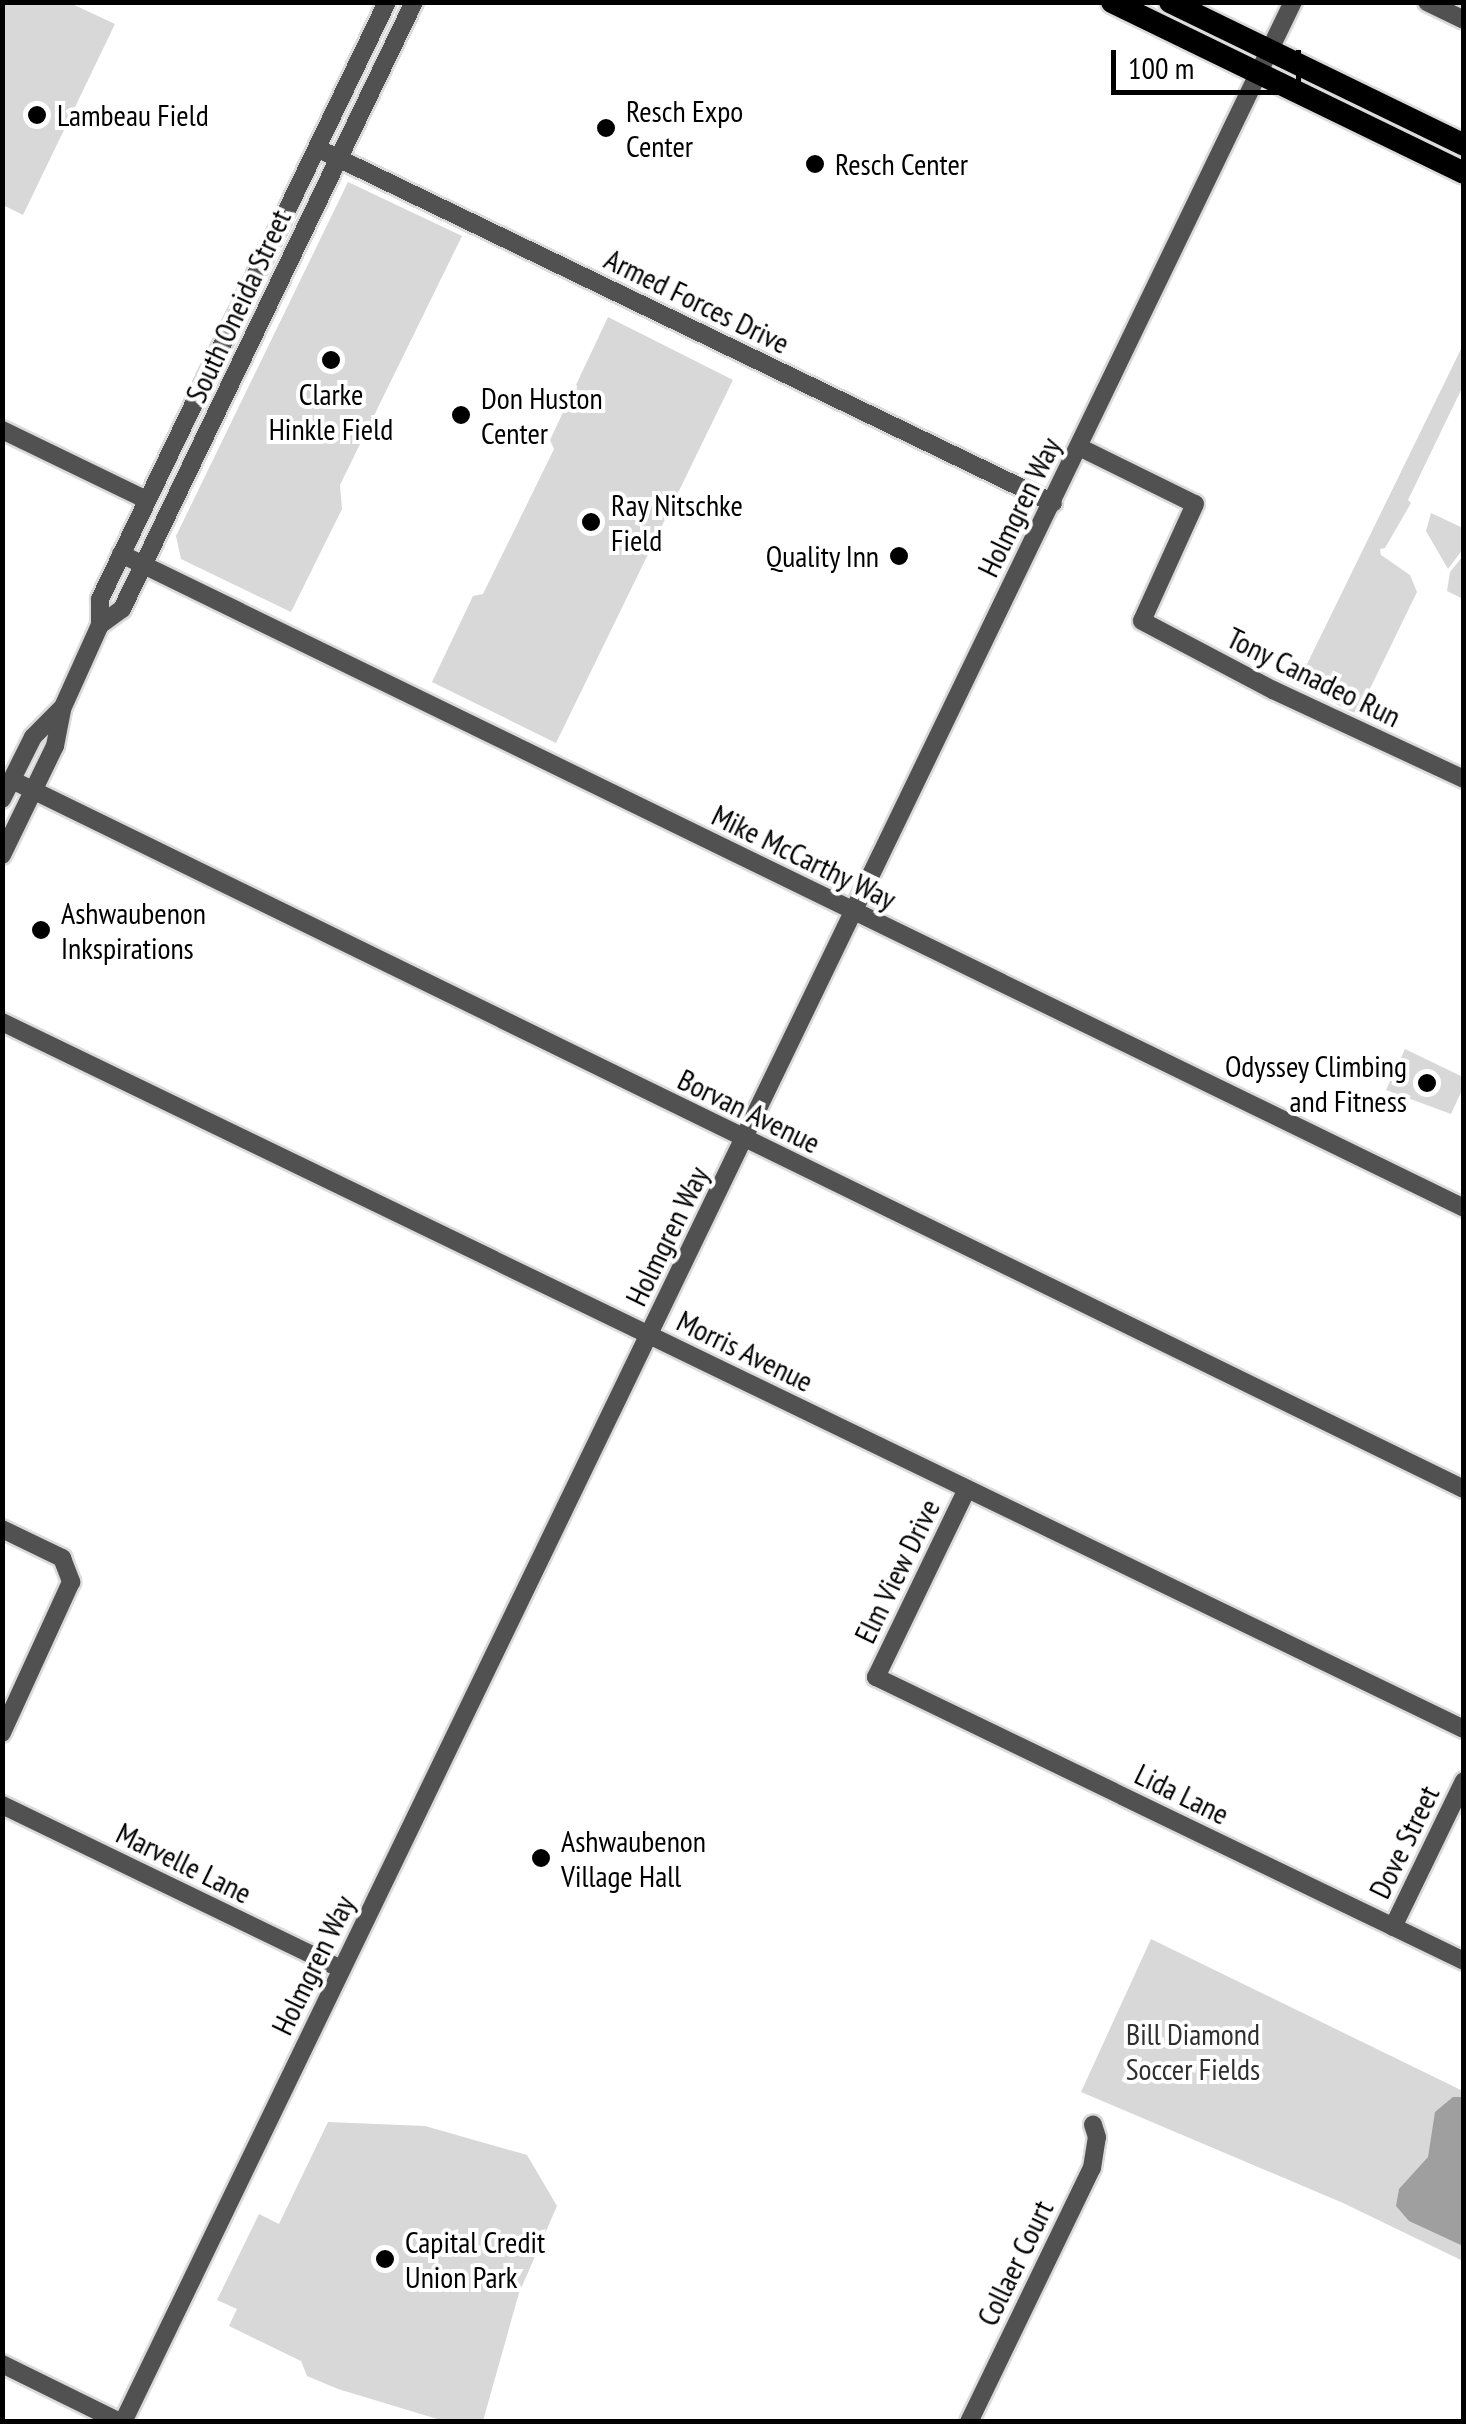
<!DOCTYPE html>
<html>
<head>
<meta charset="utf-8">
<style>
  body { margin:0 }
  #map { position:relative; width:1466px; height:2424px; overflow:hidden; background:#fff; font-family:"PT Sans Narrow",sans-serif }
  div>[style] { position:absolute }
  .green>* { inset:0; background:#d8d8d8 }
  .water>* { inset:0; background:#9f9f9f }
  .roads { filter:drop-shadow(2px 0 #dbdbdb) drop-shadow(-2px 0 #dbdbdb) drop-shadow(0 2px #dbdbdb) drop-shadow(0 -2px #dbdbdb) }
  .minor>* { height:18px; margin:-9px; padding:0 9px; transform-origin:9px; border-radius:9px; background:#515151 }
  .major>* { height:22px; margin:-11px; padding:0 11px; transform-origin:11px; border-radius:11px; background:#000 }
  .dots>* { width:28px; height:28px; translate:-50% -50%; box-sizing:border-box; border:5px solid #fff; border-radius:50% }
  span { translate:-50% -50%; white-space:nowrap; text-align:center; line-height:1.15; -webkit-text-stroke:8px #fff; paint-order:stroke }
  .poi-label { font-size:30px; color:#000 }
  .left { translate:0 -50%; text-align:left }
  .right { translate:-100% -50%; text-align:right }
  .street-label { font-size:30px; color:#000 }
  .park-label { font-size:30px; color:#2f2f2f }
  .frame { position:absolute; inset:0; border:5px solid #000; pointer-events:none }
  .scale { position:absolute; left:1111px; top:50px; width:190px; height:45px; box-sizing:border-box; border:5px solid #000; border-top:0; padding-left:12px; font-size:30px; line-height:35px; white-space:nowrap; color:#000; -webkit-text-stroke:8px #fff; paint-order:stroke }
</style>
</head>
<body>
<div id="map">
  <div class="green">
    <div style="clip-path:polygon(2px 3px,70px 3px,115px 24px,23px 215px,3px 205px)"></div>
    <div style="clip-path:polygon(348px 182px,462px 236px,340px 485px,342px 509px,291px 612px,181px 559px,176px 536px)"></div>
    <div style="clip-path:polygon(608px 317px,733px 380px,556px 743px,432px 682px,473px 596px,483px 594px,554px 449px,550px 440px)"></div>
    <div style="clip-path:polygon(1463px 345px,1463px 386px,1408px 500px,1411px 503px,1385px 548px,1380px 549px,1381px 555px,1410px 575px,1417px 592px,1363px 703px,1372px 709px,1367px 719px,1290px 682px,1290px 672px,1298px 661px,1307px 664px)"></div>
    <div style="clip-path:polygon(1431px 513px,1463px 528px,1463px 549px,1448px 569px,1426px 531px)"></div>
    <div style="clip-path:polygon(1463px 556px,1463px 599px,1447px 591px,1450px 572px)"></div>
    <div style="clip-path:polygon(1405px 1049px,1463px 1077px,1463px 1088px,1451px 1114px,1386px 1090px)"></div>
    <div style="clip-path:polygon(1151px 1939px,1463px 2091px,1463px 2261px,1343px 2203px,1081px 2092px)"></div>
    <div style="clip-path:polygon(328px 2122px,425px 2126px,527px 2155px,557px 2206px,519px 2293px,483px 2421px,444px 2421px,338px 2389px,307px 2376px,301px 2361px,229px 2326px,237px 2309px,217px 2300px,259px 2214px,279px 2224px)"></div>
  </div>
  <div class="water">
    <div style="clip-path:polygon(1453px 2097px,1463px 2097px,1463px 2246px,1409px 2221px,1396px 2206px,1399px 2189px,1428px 2157px,1435px 2112px)"></div>
  </div>
  <div class="roads">
    <div class="minor">
      <div style="left:1427px;top:2px;width:41px;rotate:25.9deg"></div>
      <div style="left:317px;top:148px;width:817px;rotate:25.75deg"></div>
      <div style="left:2px;top:430px;width:161px;rotate:25.8deg"></div>
      <div style="left:1079px;top:447px;width:129px;rotate:26.2deg"></div>
      <div style="left:1195px;top:504px;width:128px;rotate:114.4deg"></div>
      <div style="left:1142px;top:621px;width:148px;rotate:27.8deg"></div>
      <div style="left:1273px;top:690px;width:211px;rotate:25deg"></div>
      <div style="left:121px;top:554px;width:1494px;rotate:25.96deg"></div>
      <div style="left:100px;top:625px;width:27px;rotate:-36deg"></div>
      <div style="left:122px;top:609px;width:674px;rotate:-64.31deg"></div>
      <div style="left:12px;top:780px;width:1616px;rotate:26.03deg"></div>
      <div style="left:2px;top:799px;width:69px;rotate:-63.4deg"></div>
      <div style="left:33px;top:737px;width:40px;rotate:-45deg"></div>
      <div style="left:2px;top:855px;width:121px;rotate:-64.1deg"></div>
      <div style="left:55px;top:746px;width:38px;rotate:-79deg"></div>
      <div style="left:62px;top:709px;width:92px;rotate:-65.7deg"></div>
      <div style="left:100px;top:625px;width:26px;rotate:-90deg"></div>
      <div style="left:100px;top:599px;width:662px;rotate:-64.32deg"></div>
      <div style="left:2px;top:1022px;width:1624px;rotate:25.81deg"></div>
      <div style="left:967px;top:1489px;width:209px;rotate:115.8deg"></div>
      <div style="left:876px;top:1677px;width:653px;rotate:25.78deg"></div>
      <div style="left:2px;top:1529px;width:67px;rotate:25.8deg"></div>
      <div style="left:62px;top:1558px;width:26px;rotate:69deg"></div>
      <div style="left:71px;top:1582px;width:166px;rotate:114.6deg"></div>
      <div style="left:2px;top:1805px;width:377px;rotate:25.8deg"></div>
      <div style="left:1393px;top:1927px;width:162px;rotate:-64.1deg"></div>
      <div style="left:2px;top:2364px;width:131px;rotate:26.2deg"></div>
      <div style="left:123px;top:2422px;width:2688px;rotate:-64.2deg"></div>
      <div style="left:969px;top:2422px;width:282px;rotate:-64.2deg"></div>
      <div style="left:1092px;top:2168px;width:31px;rotate:-81deg"></div>
      <div style="left:1097px;top:2137px;width:13px;rotate:-108deg"></div>
    </div>
    <div class="major">
      <div style="left:1112px;top:2px;width:391px;rotate:25.9deg"></div>
      <div style="left:1170px;top:2px;width:327px;rotate:25.9deg"></div>
    </div>
  </div>
  <div class="dots">
    <div style="left:37px;top:115px;background:#000"></div>
    <div style="left:606px;top:128px;background:#000"></div>
    <div style="left:815px;top:164px;background:#000"></div>
    <div style="left:331px;top:360px;background:#000"></div>
    <div style="left:461px;top:415px;background:#000"></div>
    <div style="left:591px;top:522px;background:#000"></div>
    <div style="left:899px;top:556px;background:#000"></div>
    <div style="left:41px;top:930px;background:#000"></div>
    <div style="left:1427px;top:1083px;background:#000"></div>
    <div style="left:541px;top:1858px;background:#000"></div>
    <div style="left:385px;top:2259px;background:#000"></div>
  </div>
  <div class="poi-label">
    <span class="left" style="left:626px;top:128px">Resch Expo<br>Center</span>
    <span class="left" style="left:57px;top:115px">Lambeau Field</span>
    <span class="left" style="left:835px;top:164px">Resch Center</span>
    <span style="left:331px;top:411px">Clarke<br>Hinkle Field</span>
    <span class="left" style="left:481px;top:415px">Don Huston<br>Center</span>
    <span class="left" style="left:611px;top:522px">Ray Nitschke<br>Field</span>
    <span class="right" style="left:879px;top:556px">Quality Inn</span>
    <span class="left" style="left:61px;top:930px">Ashwaubenon<br>Inkspirations</span>
    <span class="right" style="left:1407px;top:1083px">Odyssey Climbing<br>and Fitness</span>
    <span class="left" style="left:561px;top:1858px">Ashwaubenon<br>Village Hall</span>
    <span class="left" style="left:405px;top:2259px">Capital Credit<br>Union Park</span>
  </div>
  <div class="street-label">
    <span style="left:697px;top:301px;rotate:26deg">Armed Forces Drive</span>
    <span style="left:238px;top:306px;rotate:-65deg">South Oneida Street</span>
    <span style="left:1019px;top:507px;rotate:-64deg">Holmgren Way</span>
    <span style="left:1314px;top:677px;rotate:26deg">Tony Canadeo Run</span>
    <span style="left:804px;top:857px;rotate:26deg">Mike McCarthy Way</span>
    <span style="left:749px;top:1111px;rotate:26deg">Borvan Avenue</span>
    <span style="left:667px;top:1236px;rotate:-64deg">Holmgren Way</span>
    <span style="left:745px;top:1351px;rotate:26deg">Morris Avenue</span>
    <span style="left:897px;top:1571px;rotate:-64deg">Elm View Drive</span>
    <span style="left:1182px;top:1794px;rotate:26deg">Lida Lane</span>
    <span style="left:1404px;top:1842px;rotate:-64deg">Dove Street</span>
    <span style="left:184px;top:1863px;rotate:26deg">Marvelle Lane</span>
    <span style="left:313px;top:1965px;rotate:-64deg">Holmgren Way</span>
    <span style="left:1015px;top:2263px;rotate:-64deg">Collaer Court</span>
  </div>
  <div class="park-label">
    <span style="left:1193px;top:2051px">Bill Diamond<br>Soccer Fields</span>
  </div>
  <div class="frame"></div>
  <div class="scale">100 m</div>
</div>
</body>
</html>
